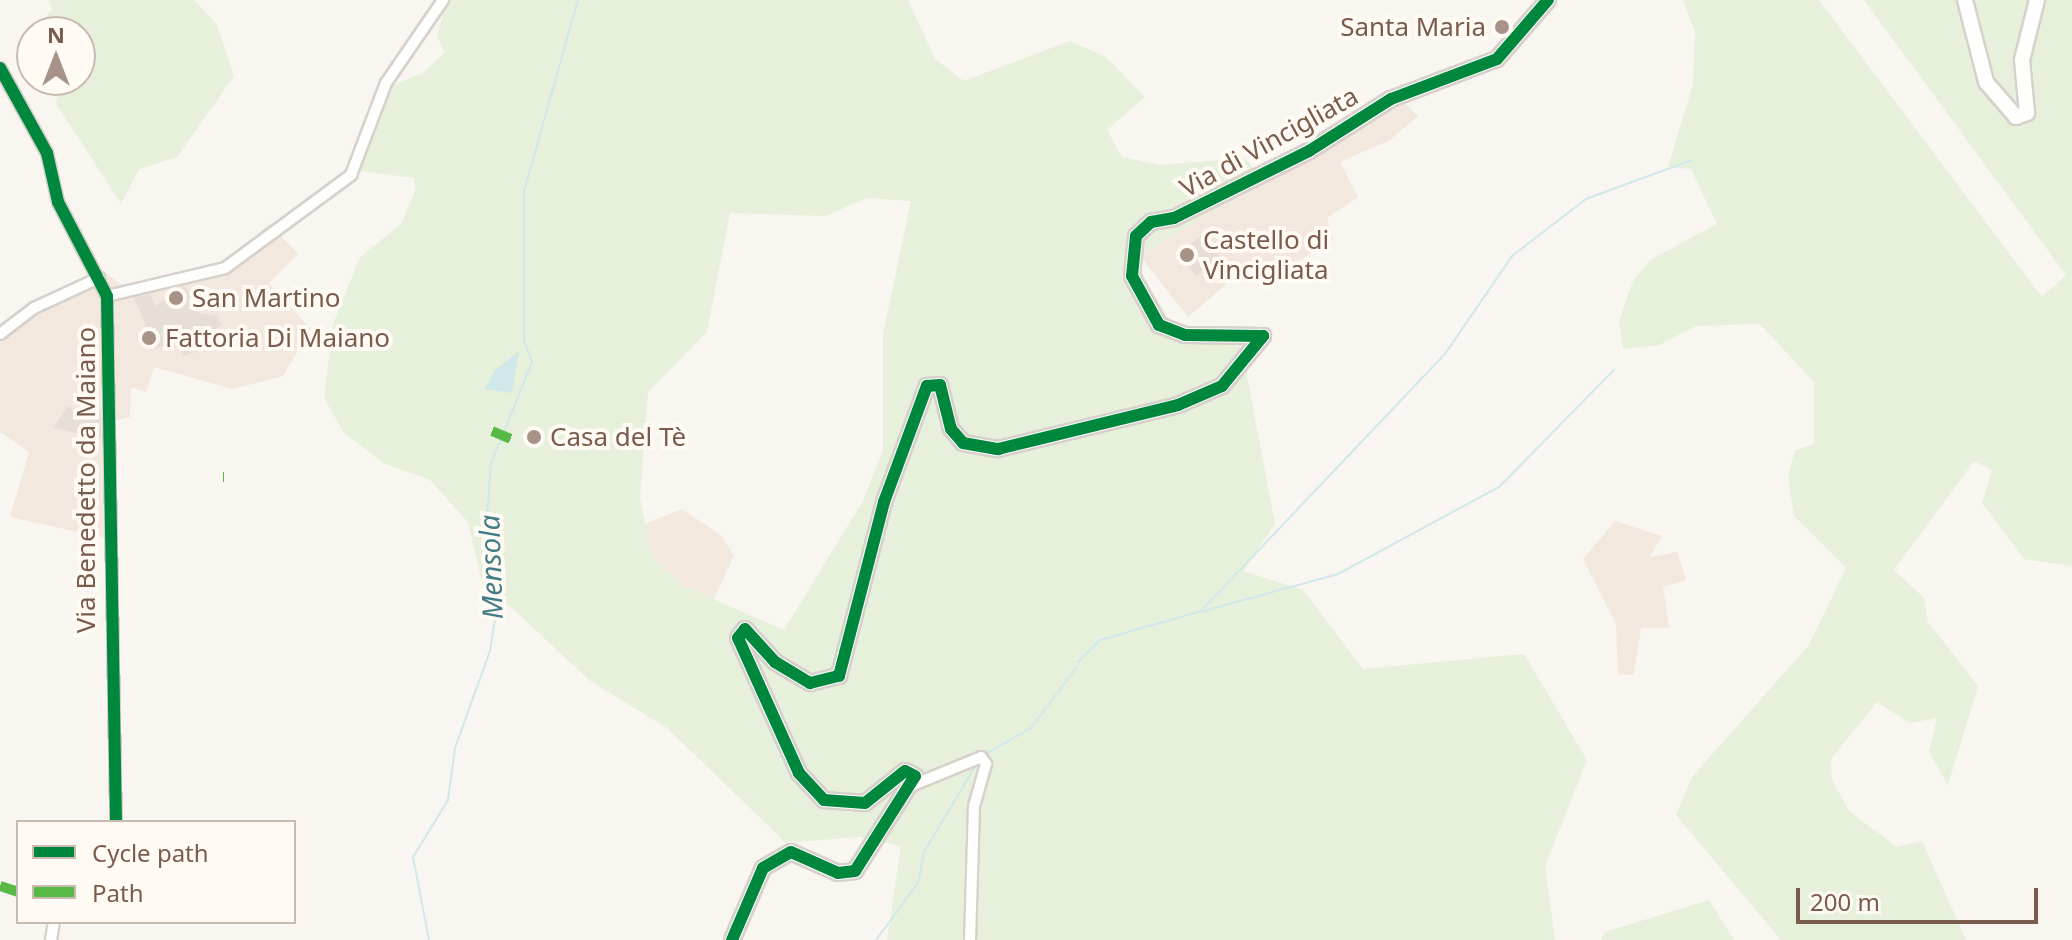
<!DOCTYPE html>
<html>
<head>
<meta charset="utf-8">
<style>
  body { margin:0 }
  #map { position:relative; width:2072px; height:940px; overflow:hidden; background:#f9f5f0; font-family:"Noto Sans",sans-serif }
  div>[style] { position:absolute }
  .residential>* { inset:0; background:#f2e8de }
  .green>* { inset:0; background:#e7f0db }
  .water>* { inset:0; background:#d0e8ea }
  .stream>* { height:2px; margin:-1px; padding:0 1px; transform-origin:1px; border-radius:1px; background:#d0e8ea }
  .building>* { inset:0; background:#e6ded7; transform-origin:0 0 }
  .roads { filter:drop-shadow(2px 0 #d7d1cb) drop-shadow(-2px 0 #d7d1cb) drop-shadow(0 2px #d7d1cb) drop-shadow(0 -2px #d7d1cb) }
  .street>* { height:10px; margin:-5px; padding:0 5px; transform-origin:5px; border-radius:5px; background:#fefefd }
  .secondary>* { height:14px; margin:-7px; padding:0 7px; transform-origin:7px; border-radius:7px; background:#fefefd }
  .quiet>* { height:10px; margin-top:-5px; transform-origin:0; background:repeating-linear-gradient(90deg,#58b947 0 20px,transparent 0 30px) }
  .cycleway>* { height:12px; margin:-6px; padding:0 6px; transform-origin:6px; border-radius:6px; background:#00873e }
  .dots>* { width:22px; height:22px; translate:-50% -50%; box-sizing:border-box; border:4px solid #fffaf3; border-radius:50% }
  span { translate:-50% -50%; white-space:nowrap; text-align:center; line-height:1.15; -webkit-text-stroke:8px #fffaf3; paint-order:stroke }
  .poi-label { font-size:26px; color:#7a5c4d }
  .right { translate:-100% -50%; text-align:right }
  .left { translate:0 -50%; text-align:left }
  .street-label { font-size:26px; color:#7a5c4d }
  .water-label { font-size:28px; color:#437c86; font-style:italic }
  .legend { position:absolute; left:16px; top:820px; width:280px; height:104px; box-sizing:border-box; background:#fffaf3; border:2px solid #cabbb1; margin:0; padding:10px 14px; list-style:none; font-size:24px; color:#7a5c4d }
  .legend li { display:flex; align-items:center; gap:16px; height:40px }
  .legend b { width:40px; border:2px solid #cabbb1 }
  .north { position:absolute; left:16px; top:16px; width:80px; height:80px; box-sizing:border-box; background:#fffaf3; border:2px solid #cabbb1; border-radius:50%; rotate:0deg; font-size:22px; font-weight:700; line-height:32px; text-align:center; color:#7a5c4d }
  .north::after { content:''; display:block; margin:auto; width:28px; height:36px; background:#a69286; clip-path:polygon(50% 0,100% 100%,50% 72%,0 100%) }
  .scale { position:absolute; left:1796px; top:888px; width:242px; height:36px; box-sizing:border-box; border:4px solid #7a5c4d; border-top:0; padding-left:10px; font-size:24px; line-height:28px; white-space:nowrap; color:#7a5c4d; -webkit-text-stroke:6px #fffaf3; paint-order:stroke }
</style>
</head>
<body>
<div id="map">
  <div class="residential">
    <div style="clip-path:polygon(1396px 94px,1418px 116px,1390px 140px,1340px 162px,1358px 197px,1327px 218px,1333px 240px,1266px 281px,1249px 265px,1188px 317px,1140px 256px)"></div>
    <div style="clip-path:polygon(269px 224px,298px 254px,269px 283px,311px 329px,283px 376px,233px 389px,154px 367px,146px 392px,131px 387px,130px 417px,109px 422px,111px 539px,10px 517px,29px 452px,0 432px,0 332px,100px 269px,132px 292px,195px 276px,232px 258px)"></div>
    <div style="clip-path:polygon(682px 509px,721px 535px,734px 556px,713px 600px,682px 585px,652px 557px,645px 524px)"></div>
    <div style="clip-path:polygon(1615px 521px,1662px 536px,1650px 557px,1677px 552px,1686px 580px,1663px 587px,1669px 628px,1641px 628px,1634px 675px,1618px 674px,1616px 624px,1583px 559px)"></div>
  </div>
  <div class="green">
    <div style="clip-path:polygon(48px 0,194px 0,216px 23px,234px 76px,177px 157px,139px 169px,121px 204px,55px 102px,61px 88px,56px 80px,80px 80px,80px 32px,35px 32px,52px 9px)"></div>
    <div style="clip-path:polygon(evenodd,447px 0,908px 0,935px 59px,964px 81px,1070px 41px,1106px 57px,1145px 97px,1107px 130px,1122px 157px,1160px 165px,1245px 158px,1262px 180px,1140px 256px,1139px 270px,1171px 322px,1241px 344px,1275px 524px,1243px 571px,1303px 590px,1363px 669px,1524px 654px,1587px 760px,1545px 866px,1555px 940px,887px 940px,901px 846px,859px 837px,786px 843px,667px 728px,589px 680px,511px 607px,485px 594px,468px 522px,430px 480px,383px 463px,344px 433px,324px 398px,333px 324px,360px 257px,401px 224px,415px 191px,414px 178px,360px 171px,369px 140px,389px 86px,423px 73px,445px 52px,437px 37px,447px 0,867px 198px,911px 201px,883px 334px,883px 450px,863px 501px,784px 630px,682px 585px,652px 557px,640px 498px,648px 392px,707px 332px,730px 213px,825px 216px,867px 198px)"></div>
    <div style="clip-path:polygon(1683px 0,1819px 0,2042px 297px,2066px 275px,1864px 0,2072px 0,2072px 566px,2024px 559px,1982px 503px,1992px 470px,1974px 461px,1894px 570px,1924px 598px,1928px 622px,1978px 686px,1948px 785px,1929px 752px,1937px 718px,1910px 723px,1877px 702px,1831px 759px,1832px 780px,1849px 811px,1897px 847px,1922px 841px,1966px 940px,1781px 940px,1676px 815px,1692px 777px,1809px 645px,1846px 568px,1794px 516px,1788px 476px,1795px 450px,1814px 444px,1814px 382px,1760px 324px,1696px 326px,1659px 345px,1623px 349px,1619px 322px,1633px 281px,1650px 260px,1717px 224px,1691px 169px,1668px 167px,1693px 84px,1695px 32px)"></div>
    <div style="clip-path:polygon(1709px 900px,1734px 940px,1601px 940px,1605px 932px)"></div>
  </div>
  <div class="water">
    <div style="clip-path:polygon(519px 351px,512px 393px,485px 389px,494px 371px)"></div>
  </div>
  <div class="stream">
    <div style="left:1204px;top:611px;width:139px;rotate:-15.4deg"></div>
    <div style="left:1338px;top:574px;width:183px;rotate:-28.4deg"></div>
    <div style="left:1499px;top:487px;width:164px;rotate:-45.5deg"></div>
    <div style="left:1200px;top:612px;width:356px;rotate:-46.5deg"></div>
    <div style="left:1445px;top:354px;width:119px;rotate:-55.6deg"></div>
    <div style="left:1512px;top:256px;width:93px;rotate:-37.6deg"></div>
    <div style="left:1586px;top:199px;width:113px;rotate:-20.2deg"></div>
    <div style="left:1078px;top:662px;width:31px;rotate:-45deg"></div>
    <div style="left:1100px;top:640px;width:102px;rotate:-15.9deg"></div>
    <div style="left:986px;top:754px;width:52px;rotate:-30deg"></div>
    <div style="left:1031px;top:728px;width:75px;rotate:-53.1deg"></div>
    <div style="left:429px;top:940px;width:85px;rotate:-100.9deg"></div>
    <div style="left:413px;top:857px;width:67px;rotate:-58.4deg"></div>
    <div style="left:448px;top:800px;width:52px;rotate:-82.3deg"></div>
    <div style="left:455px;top:748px;width:103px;rotate:-70.2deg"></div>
    <div style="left:490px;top:651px;width:45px;rotate:-81deg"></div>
    <div style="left:497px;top:607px;width:57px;rotate:-103.1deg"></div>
    <div style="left:484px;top:551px;width:87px;rotate:-85.4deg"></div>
    <div style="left:491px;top:464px;width:110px;rotate:-68.1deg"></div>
    <div style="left:532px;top:362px;width:23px;rotate:-110deg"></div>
    <div style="left:524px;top:340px;width:149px;rotate:-90deg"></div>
    <div style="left:524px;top:191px;width:198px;rotate:-74.2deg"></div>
    <div style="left:876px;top:940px;width:71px;rotate:-53.6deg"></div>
    <div style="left:918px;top:883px;width:32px;rotate:-79deg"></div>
    <div style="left:924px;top:852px;width:101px;rotate:-59.1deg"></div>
  </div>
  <div class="building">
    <div style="left:1203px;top:234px;width:29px;height:31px;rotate:52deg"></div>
    <div style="clip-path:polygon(185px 286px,200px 314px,217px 315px,222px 325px,202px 336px,207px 348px,184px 356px,177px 340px,156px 349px,134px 298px,150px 294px,155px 306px)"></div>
    <div style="clip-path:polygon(67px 407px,101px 412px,101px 438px,53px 428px)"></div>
  </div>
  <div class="roads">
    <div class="street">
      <div style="left:0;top:68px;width:97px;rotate:61.1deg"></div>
      <div style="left:47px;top:153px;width:50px;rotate:77.3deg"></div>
      <div style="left:58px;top:202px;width:106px;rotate:62.5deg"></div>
      <div style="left:107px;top:296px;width:526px;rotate:89.02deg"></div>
      <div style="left:107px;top:296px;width:121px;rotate:-13.3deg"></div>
      <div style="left:225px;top:268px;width:157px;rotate:-36.4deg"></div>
      <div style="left:351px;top:175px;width:98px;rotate:-69.2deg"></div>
      <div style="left:386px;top:83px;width:101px;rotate:-55.5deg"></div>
      <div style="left:0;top:334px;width:43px;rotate:-37.4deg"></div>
      <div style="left:34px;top:308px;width:72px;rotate:-24.8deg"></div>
      <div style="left:908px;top:787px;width:79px;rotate:-22.3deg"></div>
      <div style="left:981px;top:757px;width:9px;rotate:54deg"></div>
      <div style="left:986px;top:764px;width:44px;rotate:105.9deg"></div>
      <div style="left:974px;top:806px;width:134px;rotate:91.7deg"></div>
      <div style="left:51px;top:940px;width:18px;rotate:-81deg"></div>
    </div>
    <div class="secondary">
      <div style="left:1965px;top:0;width:85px;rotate:75.6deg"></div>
      <div style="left:1986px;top:82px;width:46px;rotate:49.4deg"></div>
      <div style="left:2016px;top:117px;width:12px;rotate:-20deg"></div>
      <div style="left:2027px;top:113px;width:53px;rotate:-95.4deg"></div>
      <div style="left:2022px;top:60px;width:62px;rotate:-76deg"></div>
      <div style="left:732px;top:940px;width:78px;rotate:-66.7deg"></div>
      <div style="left:763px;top:868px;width:32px;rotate:-30deg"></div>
      <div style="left:791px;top:852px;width:51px;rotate:24.1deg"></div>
      <div style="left:838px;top:873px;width:17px;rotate:-7deg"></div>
      <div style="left:855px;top:871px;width:112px;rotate:-57.7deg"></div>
      <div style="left:915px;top:776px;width:11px;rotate:-153deg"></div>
      <div style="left:905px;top:771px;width:51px;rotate:141.3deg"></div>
      <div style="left:865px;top:803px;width:41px;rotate:-175.8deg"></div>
      <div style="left:824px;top:800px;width:37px;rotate:-133deg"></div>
      <div style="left:799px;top:773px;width:148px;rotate:-114.3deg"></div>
      <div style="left:738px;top:638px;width:11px;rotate:-52deg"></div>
      <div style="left:745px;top:629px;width:45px;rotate:47.7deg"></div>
      <div style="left:775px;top:662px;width:41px;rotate:31deg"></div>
      <div style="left:810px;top:683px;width:30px;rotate:-14deg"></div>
      <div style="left:839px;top:676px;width:180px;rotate:-75.5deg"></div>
      <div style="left:884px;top:502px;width:124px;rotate:-69.7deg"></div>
      <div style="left:927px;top:386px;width:13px;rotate:-4deg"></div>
      <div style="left:940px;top:385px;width:45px;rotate:76deg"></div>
      <div style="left:951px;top:429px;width:18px;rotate:49deg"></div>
      <div style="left:963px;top:443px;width:36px;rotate:10deg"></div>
      <div style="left:998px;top:449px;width:185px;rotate:-13.7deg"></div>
      <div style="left:1178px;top:405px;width:48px;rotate:-23.4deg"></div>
      <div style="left:1222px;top:386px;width:65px;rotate:-50.6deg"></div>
      <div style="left:1263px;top:336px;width:78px;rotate:-179.3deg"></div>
      <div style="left:1185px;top:335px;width:28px;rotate:-159deg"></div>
      <div style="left:1159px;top:325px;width:56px;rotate:-118.9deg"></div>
      <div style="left:1132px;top:276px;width:40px;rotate:-84.3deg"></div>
      <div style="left:1136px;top:236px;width:21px;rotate:-43deg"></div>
      <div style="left:1151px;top:222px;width:23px;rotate:-10deg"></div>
      <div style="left:1174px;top:218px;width:151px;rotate:-26.4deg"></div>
      <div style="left:1309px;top:151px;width:97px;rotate:-32.4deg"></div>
      <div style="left:1391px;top:99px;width:113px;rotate:-20.7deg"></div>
      <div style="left:1497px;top:59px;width:78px;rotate:-49.2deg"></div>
    </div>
  </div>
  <div class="quiet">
    <div style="left:492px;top:431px;width:23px;rotate:23deg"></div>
    <div style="left:223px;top:477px;width:1px"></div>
    <div style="left:0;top:886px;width:19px;rotate:18deg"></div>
  </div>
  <div class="cycleway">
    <div style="left:0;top:68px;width:97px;rotate:61.1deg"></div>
    <div style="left:47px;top:153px;width:50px;rotate:77.3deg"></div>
    <div style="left:58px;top:202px;width:106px;rotate:62.5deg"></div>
    <div style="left:107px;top:296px;width:526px;rotate:89.02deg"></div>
    <div style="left:732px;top:940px;width:78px;rotate:-66.7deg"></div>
    <div style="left:763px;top:868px;width:32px;rotate:-30deg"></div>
    <div style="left:791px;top:852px;width:51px;rotate:24.1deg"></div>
    <div style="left:838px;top:873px;width:17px;rotate:-7deg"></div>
    <div style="left:855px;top:871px;width:112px;rotate:-57.7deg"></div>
    <div style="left:915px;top:776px;width:11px;rotate:-153deg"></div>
    <div style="left:905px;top:771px;width:51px;rotate:141.3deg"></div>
    <div style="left:865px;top:803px;width:41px;rotate:-175.8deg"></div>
    <div style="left:824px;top:800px;width:37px;rotate:-133deg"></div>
    <div style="left:799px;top:773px;width:148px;rotate:-114.3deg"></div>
    <div style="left:738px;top:638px;width:11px;rotate:-52deg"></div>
    <div style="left:745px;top:629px;width:45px;rotate:47.7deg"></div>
    <div style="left:775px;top:662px;width:41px;rotate:31deg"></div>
    <div style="left:810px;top:683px;width:30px;rotate:-14deg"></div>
    <div style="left:839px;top:676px;width:180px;rotate:-75.5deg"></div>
    <div style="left:884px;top:502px;width:124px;rotate:-69.7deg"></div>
    <div style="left:927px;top:386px;width:13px;rotate:-4deg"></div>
    <div style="left:940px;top:385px;width:45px;rotate:76deg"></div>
    <div style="left:951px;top:429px;width:18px;rotate:49deg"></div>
    <div style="left:963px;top:443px;width:36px;rotate:10deg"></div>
    <div style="left:998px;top:449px;width:185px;rotate:-13.7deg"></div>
    <div style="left:1178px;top:405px;width:48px;rotate:-23.4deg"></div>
    <div style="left:1222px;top:386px;width:65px;rotate:-50.6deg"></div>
    <div style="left:1263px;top:336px;width:78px;rotate:-179.3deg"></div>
    <div style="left:1185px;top:335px;width:28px;rotate:-159deg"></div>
    <div style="left:1159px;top:325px;width:56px;rotate:-118.9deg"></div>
    <div style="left:1132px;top:276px;width:40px;rotate:-84.3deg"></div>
    <div style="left:1136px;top:236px;width:21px;rotate:-43deg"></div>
    <div style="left:1151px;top:222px;width:23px;rotate:-10deg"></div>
    <div style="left:1174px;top:218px;width:151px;rotate:-26.4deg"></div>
    <div style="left:1309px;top:151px;width:97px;rotate:-32.4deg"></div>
    <div style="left:1391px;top:99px;width:113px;rotate:-20.7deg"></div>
    <div style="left:1497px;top:59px;width:78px;rotate:-49.2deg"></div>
  </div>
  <div class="dots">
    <div style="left:1502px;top:27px;background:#a69286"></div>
    <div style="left:1187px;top:255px;background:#a69286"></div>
    <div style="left:176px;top:298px;background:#a69286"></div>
    <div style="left:149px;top:338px;background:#a69286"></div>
    <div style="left:534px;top:437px;background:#a69286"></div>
  </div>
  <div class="poi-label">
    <span class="right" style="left:1486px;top:27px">Santa Maria</span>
    <span class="left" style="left:1203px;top:255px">Castello di<br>Vincigliata</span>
    <span class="left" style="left:192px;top:298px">San Martino</span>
    <span class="left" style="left:165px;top:338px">Fattoria Di Maiano</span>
    <span class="left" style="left:550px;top:437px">Casa del Tè</span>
  </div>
  <div class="street-label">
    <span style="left:1269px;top:142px;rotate:-29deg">Via di Vincigliata</span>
    <span style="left:86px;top:480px;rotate:-90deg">Via Benedetto da Maiano</span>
  </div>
  <div class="water-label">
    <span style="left:490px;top:567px;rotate:-92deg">Mensola</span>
  </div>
  <ul class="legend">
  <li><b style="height:10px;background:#00873e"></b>Cycle path</li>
  <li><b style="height:10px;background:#58b947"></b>Path</li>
  </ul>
  <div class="north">N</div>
  <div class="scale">200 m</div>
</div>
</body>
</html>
